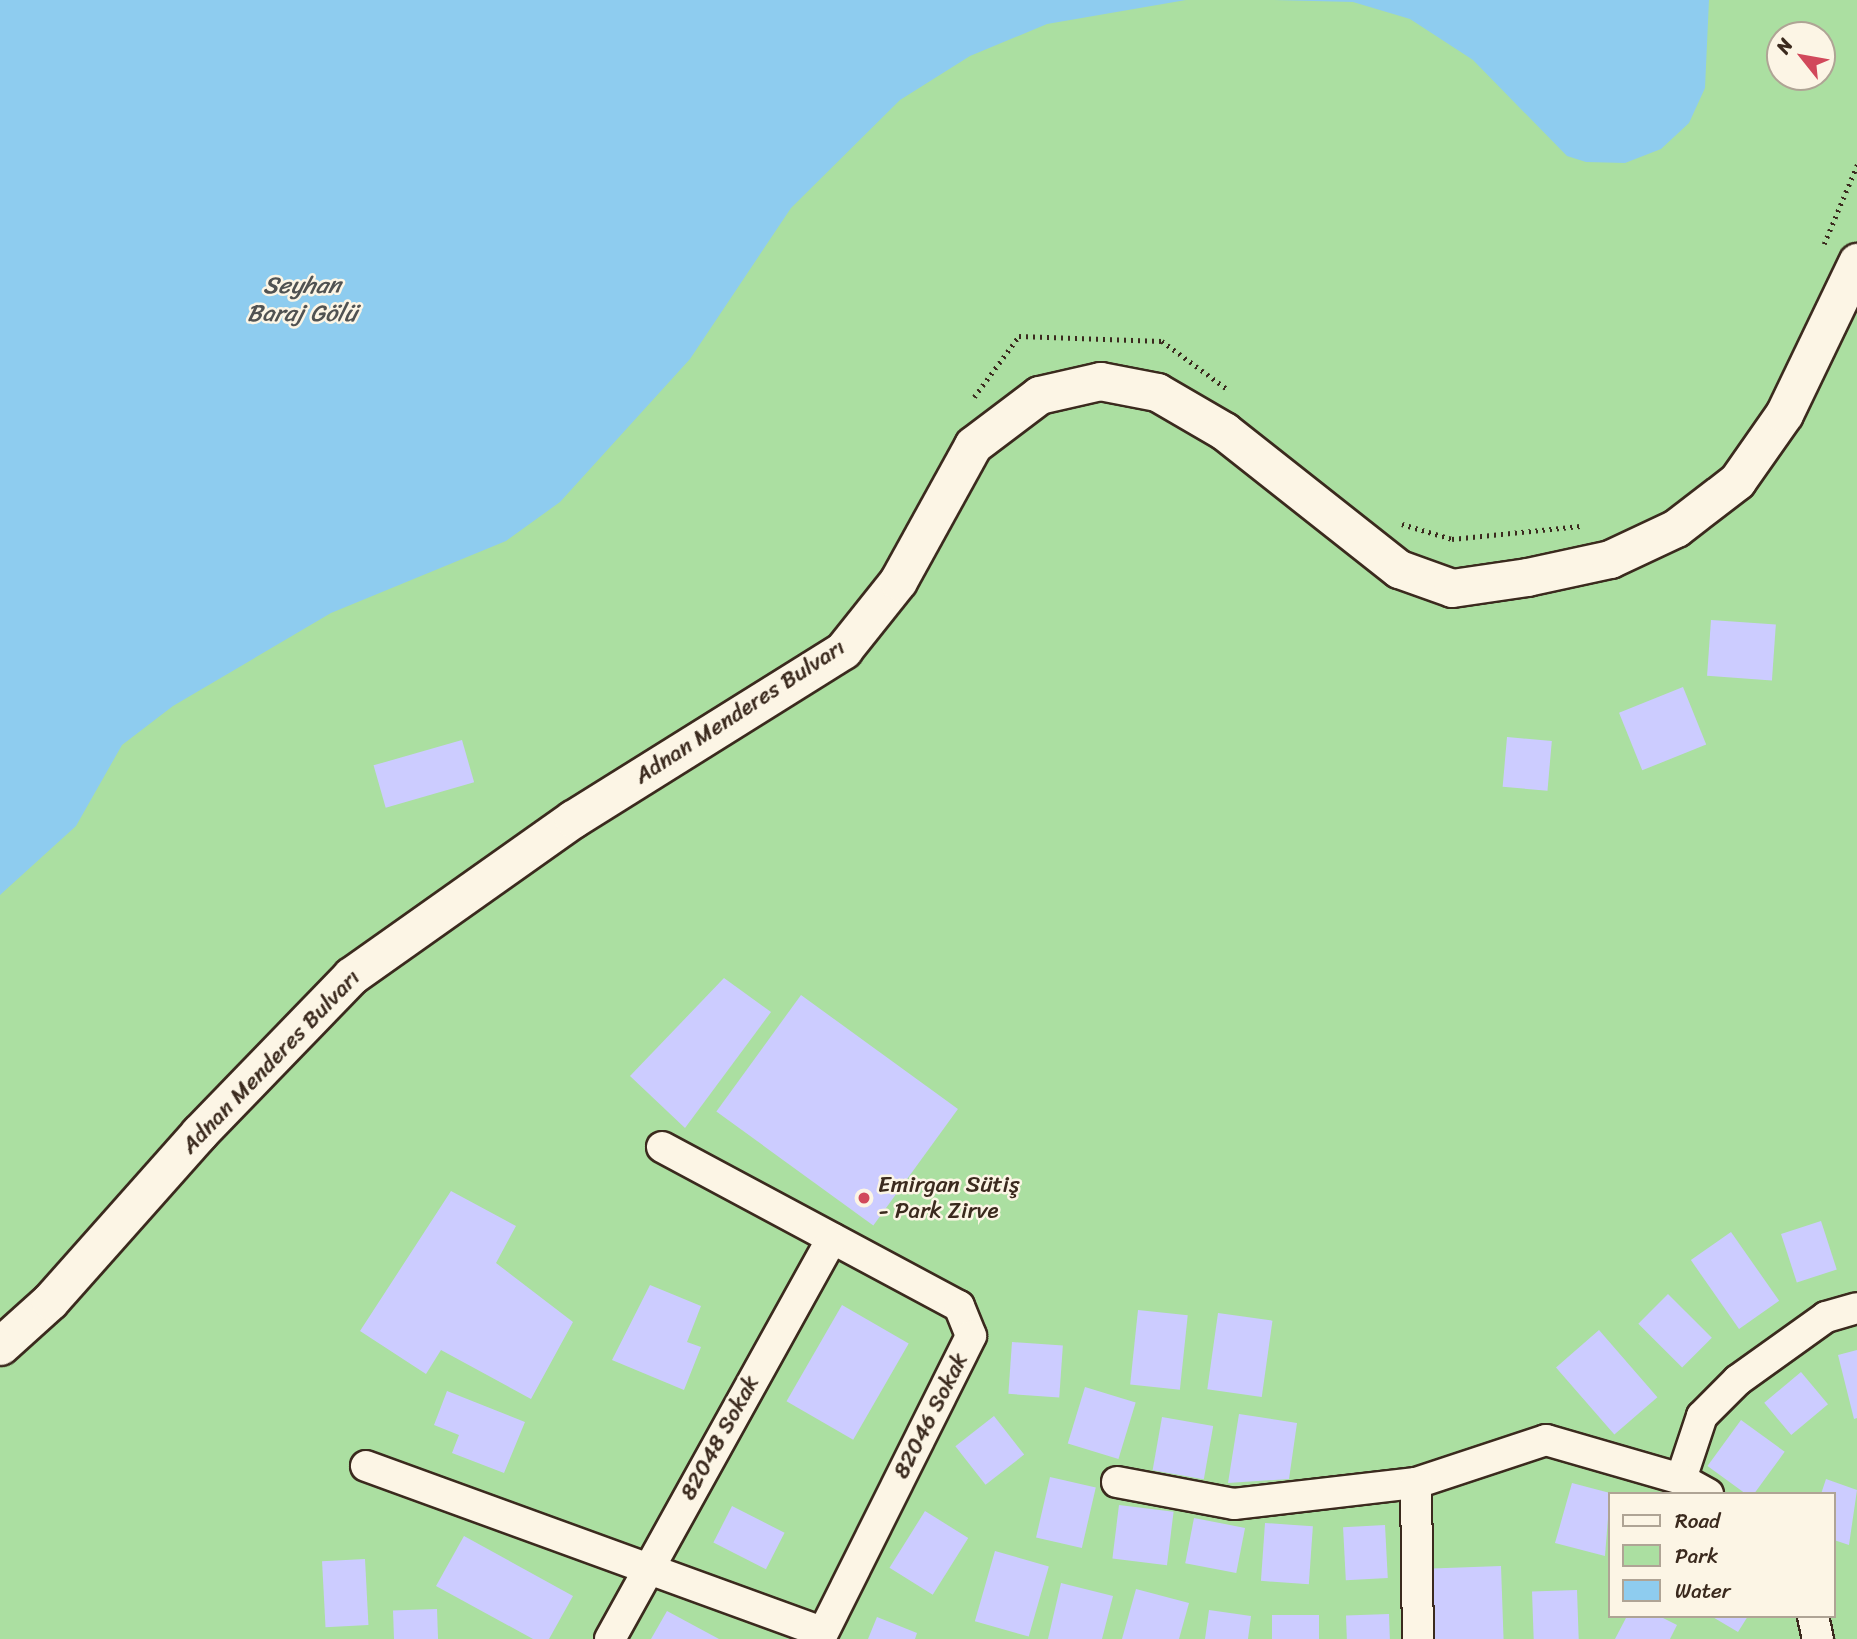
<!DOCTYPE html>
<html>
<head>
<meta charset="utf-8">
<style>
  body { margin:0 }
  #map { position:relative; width:1857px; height:1639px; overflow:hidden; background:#fcf5e5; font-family:Sriracha,sans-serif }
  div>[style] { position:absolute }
  .green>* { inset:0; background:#abdfa1 }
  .water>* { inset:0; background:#8eccef }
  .building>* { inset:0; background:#ccf; transform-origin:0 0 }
  .path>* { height:4.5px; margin-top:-2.25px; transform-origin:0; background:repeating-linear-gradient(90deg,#3b2a1e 0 2px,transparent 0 7px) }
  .roads { filter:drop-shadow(2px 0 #3b2a1e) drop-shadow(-2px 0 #3b2a1e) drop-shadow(0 2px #3b2a1e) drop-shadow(0 -2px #3b2a1e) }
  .minor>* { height:30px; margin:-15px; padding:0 15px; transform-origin:15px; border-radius:15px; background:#fcf5e5 }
  .tertiary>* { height:37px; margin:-18.5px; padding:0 18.5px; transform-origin:18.5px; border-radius:18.5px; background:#fcf5e5 }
  .dots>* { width:19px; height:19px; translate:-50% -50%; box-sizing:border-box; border:4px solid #fcf5e5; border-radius:50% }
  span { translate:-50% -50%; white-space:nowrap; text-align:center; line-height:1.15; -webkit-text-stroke:5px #fcf5e5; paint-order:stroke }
  .street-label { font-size:23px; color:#3b2a1e }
  .poi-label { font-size:23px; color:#3b2a1e }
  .left { translate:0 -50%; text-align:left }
  .water-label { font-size:24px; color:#505252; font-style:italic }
  .legend { position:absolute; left:1608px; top:1492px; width:228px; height:126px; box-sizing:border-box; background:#fcf5e5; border:2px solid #afa495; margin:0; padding:9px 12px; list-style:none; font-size:21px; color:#3b2a1e }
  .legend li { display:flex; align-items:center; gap:14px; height:35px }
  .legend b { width:35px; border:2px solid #afa495 }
  .north { position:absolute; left:1766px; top:21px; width:70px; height:70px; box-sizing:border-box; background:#fcf5e5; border:2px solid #afa495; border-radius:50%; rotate:301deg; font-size:19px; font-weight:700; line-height:28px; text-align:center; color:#3b2a1e }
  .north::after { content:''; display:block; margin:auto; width:24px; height:32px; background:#d1495b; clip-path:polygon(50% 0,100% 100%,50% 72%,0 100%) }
</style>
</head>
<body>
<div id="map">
  <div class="green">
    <div style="clip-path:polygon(evenodd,0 0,1857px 0,1857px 1639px,0 1639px,0 0,1780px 35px,1822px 35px,1822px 77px,1780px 77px,1780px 35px,0 0,1610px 1494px,1834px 1494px,1834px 1616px,1610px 1616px,1610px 1494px)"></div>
  </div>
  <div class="water">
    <div style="clip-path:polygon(0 0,1186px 0,1047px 24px,970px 56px,900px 100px,791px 208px,690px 359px,560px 502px,506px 541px,331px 613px,173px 706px,122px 745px,76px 826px,0 895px)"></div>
    <div style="clip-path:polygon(1274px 0,1709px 0,1705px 88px,1689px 123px,1661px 149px,1625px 163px,1586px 162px,1567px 156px,1473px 60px,1410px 19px,1353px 2px)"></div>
  </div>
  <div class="building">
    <div style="left:1711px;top:620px;width:65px;height:56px;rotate:4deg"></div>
    <div style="left:1683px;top:687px;width:62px;height:69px;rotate:68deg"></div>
    <div style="left:1507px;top:737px;width:45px;height:50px;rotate:5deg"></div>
    <div style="left:462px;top:740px;width:44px;height:92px;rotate:74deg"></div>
    <div style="clip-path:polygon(724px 978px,771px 1012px,685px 1128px,630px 1076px)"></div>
    <div style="left:801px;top:995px;width:194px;height:144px;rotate:36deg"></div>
    <div style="clip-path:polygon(451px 1191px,516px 1226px,496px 1263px,573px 1322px,531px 1399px,441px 1350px,426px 1374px,360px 1331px)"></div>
    <div style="left:1821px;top:1221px;width:51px;height:42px;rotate:72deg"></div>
    <div style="left:1731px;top:1232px;width:84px;height:49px;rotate:55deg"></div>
    <div style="clip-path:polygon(650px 1285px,701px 1306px,687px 1342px,701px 1347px,684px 1390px,612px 1360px)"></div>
    <div style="left:1668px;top:1294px;width:62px;height:42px;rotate:45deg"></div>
    <div style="left:842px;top:1305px;width:77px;height:111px;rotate:30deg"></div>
    <div style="left:1138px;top:1310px;width:50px;height:75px;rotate:6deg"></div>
    <div style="left:1218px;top:1313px;width:55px;height:77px;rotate:8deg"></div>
    <div style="left:1599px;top:1330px;width:89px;height:57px;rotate:49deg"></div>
    <div style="left:1012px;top:1342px;width:51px;height:52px;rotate:4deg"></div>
    <div style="clip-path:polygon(1857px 1350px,1857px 1418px,1854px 1419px,1838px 1355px)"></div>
    <div style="left:1801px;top:1372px;width:42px;height:48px;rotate:50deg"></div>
    <div style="left:1085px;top:1387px;width:53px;height:59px;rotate:17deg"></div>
    <div style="clip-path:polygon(447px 1391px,525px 1422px,504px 1473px,452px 1453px,459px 1435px,434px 1425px)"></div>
    <div style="clip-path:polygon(1239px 1414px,1297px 1423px,1289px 1479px,1228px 1483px)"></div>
    <div style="left:994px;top:1416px;width:49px;height:49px;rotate:52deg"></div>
    <div style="left:1162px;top:1417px;width:52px;height:54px;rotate:10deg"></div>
    <div style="left:1741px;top:1420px;width:54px;height:57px;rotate:36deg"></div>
    <div style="left:1050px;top:1477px;width:47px;height:62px;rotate:13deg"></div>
    <div style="clip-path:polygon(1826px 1479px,1857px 1490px,1849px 1545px,1834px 1540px,1834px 1494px,1821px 1494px)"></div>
    <div style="clip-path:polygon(1572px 1483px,1610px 1493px,1605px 1556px,1555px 1543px)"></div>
    <div style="left:1119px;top:1505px;width:55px;height:54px;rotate:7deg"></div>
    <div style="left:732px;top:1506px;width:59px;height:41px;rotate:27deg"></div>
    <div style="left:925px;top:1511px;width:51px;height:67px;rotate:32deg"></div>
    <div style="left:1194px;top:1518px;width:52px;height:46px;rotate:11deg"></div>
    <div style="left:1265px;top:1523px;width:48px;height:58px;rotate:4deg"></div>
    <div style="left:1385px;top:1525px;width:53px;height:42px;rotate:87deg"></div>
    <div style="clip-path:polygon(464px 1536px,573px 1596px,549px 1639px,533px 1639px,436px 1586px)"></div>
    <div style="left:995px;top:1551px;width:56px;height:73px;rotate:16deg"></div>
    <div style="left:365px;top:1559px;width:66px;height:43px;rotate:87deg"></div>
    <div style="left:1501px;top:1566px;width:73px;height:69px;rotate:88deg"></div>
    <div style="clip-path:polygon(1061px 1583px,1113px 1596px,1102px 1639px,1048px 1639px)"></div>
    <div style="clip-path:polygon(1136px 1589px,1189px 1603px,1179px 1639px,1122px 1639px)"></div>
    <div style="left:1577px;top:1590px;width:49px;height:45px;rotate:88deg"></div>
    <div style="left:437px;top:1609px;width:30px;height:44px;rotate:88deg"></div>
    <div style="clip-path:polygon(1209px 1610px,1251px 1616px,1248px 1639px,1205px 1639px)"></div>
    <div style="clip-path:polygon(667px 1611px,719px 1639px,651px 1639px)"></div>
    <div style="left:1389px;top:1614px;width:25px;height:43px;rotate:88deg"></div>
    <div style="left:1272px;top:1615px;width:47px;height:24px"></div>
    <div style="clip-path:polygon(1627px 1616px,1659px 1616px,1677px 1625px,1670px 1639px,1615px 1639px)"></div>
    <div style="clip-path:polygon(1711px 1616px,1748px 1616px,1738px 1632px)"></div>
    <div style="clip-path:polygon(877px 1617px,917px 1633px,915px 1639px,868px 1639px)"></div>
  </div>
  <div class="path">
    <div style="left:1824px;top:244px;width:86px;rotate:-67.3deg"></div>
    <div style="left:974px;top:397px;width:76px;rotate:-53.6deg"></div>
    <div style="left:1019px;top:336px;width:143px;rotate:2deg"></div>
    <div style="left:1162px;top:341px;width:81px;rotate:36.4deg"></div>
    <div style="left:1402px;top:524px;width:52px;rotate:16.7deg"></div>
    <div style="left:1452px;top:539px;width:129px;rotate:-5.8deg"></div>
  </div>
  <div class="roads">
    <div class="minor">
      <div style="left:662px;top:1147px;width:337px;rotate:28.2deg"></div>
      <div style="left:959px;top:1306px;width:32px;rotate:68deg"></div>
      <div style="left:971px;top:1336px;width:339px;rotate:116.5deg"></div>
      <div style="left:366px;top:1466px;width:486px;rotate:20deg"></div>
      <div style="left:1681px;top:1479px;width:66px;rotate:-71.6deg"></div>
      <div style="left:1702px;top:1416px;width:51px;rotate:-45deg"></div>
      <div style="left:1738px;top:1380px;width:108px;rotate:-35.6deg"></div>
      <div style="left:1826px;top:1317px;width:32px;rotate:-16deg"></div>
      <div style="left:1117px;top:1482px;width:119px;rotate:10.6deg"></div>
      <div style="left:1234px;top:1504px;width:183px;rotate:-6.6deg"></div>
      <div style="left:1416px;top:1483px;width:137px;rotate:-18.3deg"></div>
      <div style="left:1546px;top:1440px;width:141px;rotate:16.1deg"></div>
      <div style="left:1681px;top:1479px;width:31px;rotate:29deg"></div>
      <div style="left:1416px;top:1483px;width:156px;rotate:89.3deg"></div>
      <div style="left:1813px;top:1616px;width:24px;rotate:78deg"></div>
      <div style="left:610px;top:1639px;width:458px;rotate:-61deg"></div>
    </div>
    <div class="tertiary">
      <div style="left:0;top:1346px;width:67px;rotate:-42deg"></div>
      <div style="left:50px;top:1301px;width:225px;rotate:-48.4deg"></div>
      <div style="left:199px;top:1133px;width:219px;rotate:-45.9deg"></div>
      <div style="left:351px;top:976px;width:272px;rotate:-35.3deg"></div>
      <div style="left:573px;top:819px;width:319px;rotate:-32deg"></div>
      <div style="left:843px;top:650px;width:88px;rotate:-51.4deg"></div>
      <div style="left:898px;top:581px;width:155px;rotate:-61.1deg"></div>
      <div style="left:973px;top:445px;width:83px;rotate:-37.1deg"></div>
      <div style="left:1039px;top:395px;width:63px;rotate:-12.9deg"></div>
      <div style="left:1100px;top:381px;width:58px;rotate:10.9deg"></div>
      <div style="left:1157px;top:392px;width:78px;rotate:30.2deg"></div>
      <div style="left:1224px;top:431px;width:223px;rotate:38.3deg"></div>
      <div style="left:1399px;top:569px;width:56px;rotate:19.7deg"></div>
      <div style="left:1452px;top:588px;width:76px;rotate:-8.3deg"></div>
      <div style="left:1527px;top:577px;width:85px;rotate:-12.2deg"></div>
      <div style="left:1610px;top:559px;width:73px;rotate:-25.2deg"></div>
      <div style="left:1676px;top:528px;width:77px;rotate:-37.6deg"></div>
      <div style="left:1737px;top:481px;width:82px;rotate:-55deg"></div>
      <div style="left:1784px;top:414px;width:169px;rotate:-64.3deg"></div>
    </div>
  </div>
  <div class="dots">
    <div style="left:864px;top:1198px;background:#d1495b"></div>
  </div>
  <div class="street-label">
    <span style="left:740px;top:712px;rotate:-33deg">Adnan Menderes Bulvarı</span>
    <span style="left:271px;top:1062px;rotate:-46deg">Adnan Menderes Bulvarı</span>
    <span style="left:931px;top:1416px;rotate:-63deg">82046 Sokak</span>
    <span style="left:720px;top:1438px;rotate:-61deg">82048 Sokak</span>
  </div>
  <div class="poi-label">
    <span class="left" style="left:878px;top:1198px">Emirgan Sütiş<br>- Park Zirve</span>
  </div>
  <div class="water-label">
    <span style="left:302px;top:300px">Seyhan<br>Baraj Gölü</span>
  </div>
  <ul class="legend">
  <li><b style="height:9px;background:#fcf5e5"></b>Road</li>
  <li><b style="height:19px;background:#abdfa1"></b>Park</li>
  <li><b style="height:19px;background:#8eccef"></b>Water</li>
  </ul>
  <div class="north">N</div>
</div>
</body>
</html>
